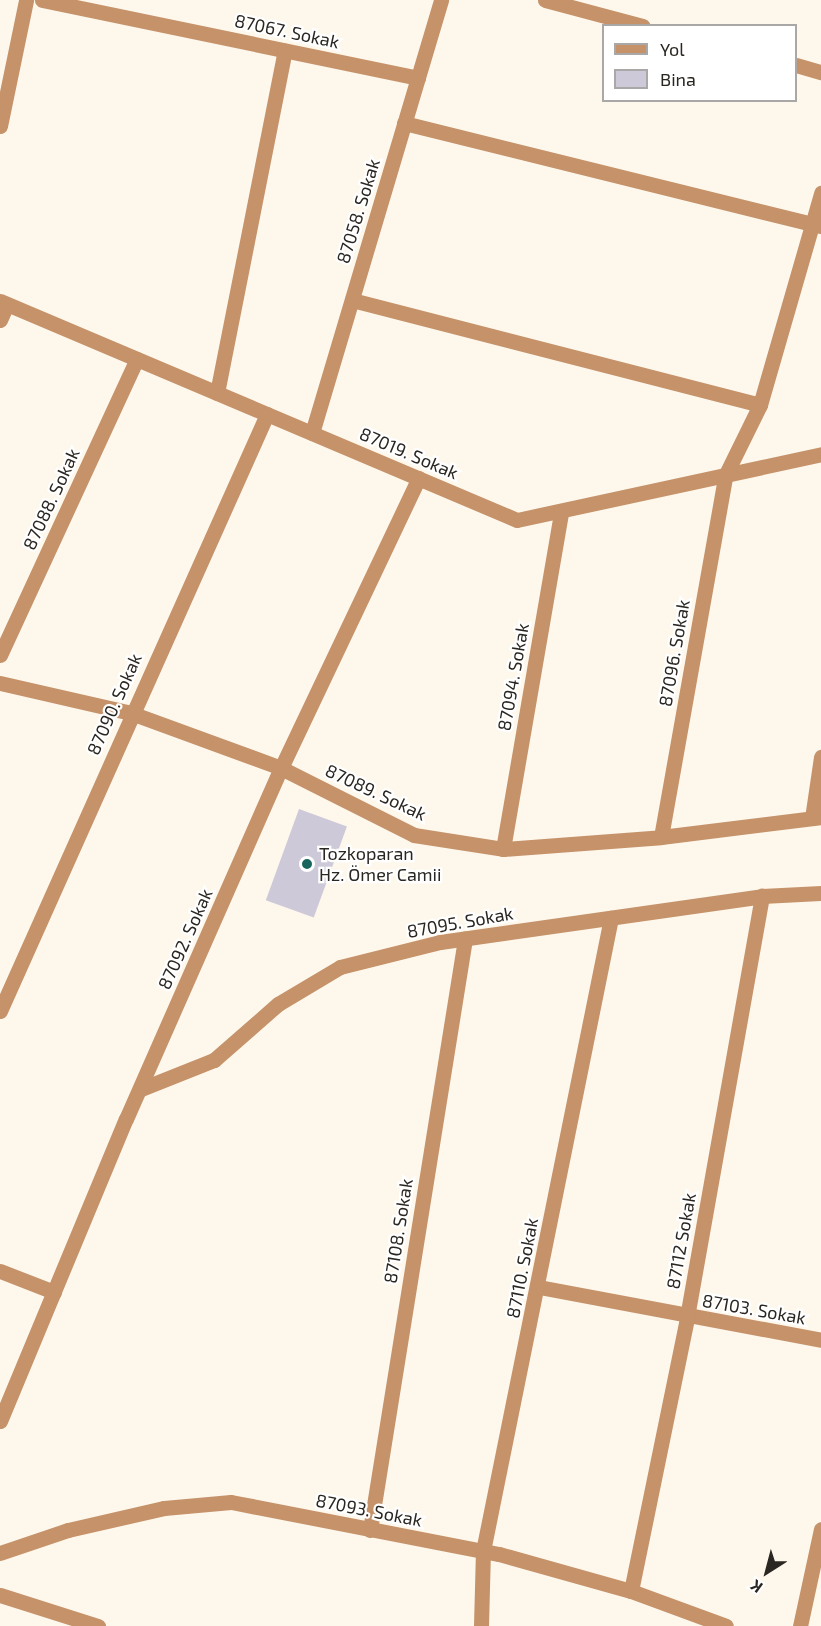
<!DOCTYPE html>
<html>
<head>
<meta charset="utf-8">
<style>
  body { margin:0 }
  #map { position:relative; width:821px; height:1626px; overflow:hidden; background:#fef7ec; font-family:"Exo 2",sans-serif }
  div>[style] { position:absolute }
  .building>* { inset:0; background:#cec9d8; transform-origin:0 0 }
  .street>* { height:15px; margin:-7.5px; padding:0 7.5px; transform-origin:7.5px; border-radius:7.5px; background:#c59269 }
  .dots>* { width:16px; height:16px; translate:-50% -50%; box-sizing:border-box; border:3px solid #fff; border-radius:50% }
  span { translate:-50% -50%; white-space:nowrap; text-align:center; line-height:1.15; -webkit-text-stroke:4.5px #fff; paint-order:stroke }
  .street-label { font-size:18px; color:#2a2621 }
  .poi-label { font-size:18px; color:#2a2621 }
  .left { translate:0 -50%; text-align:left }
  .legend { position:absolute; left:602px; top:24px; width:195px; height:78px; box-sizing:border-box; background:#fff; border:2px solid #aaa8a6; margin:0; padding:8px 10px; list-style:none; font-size:18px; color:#2a2621 }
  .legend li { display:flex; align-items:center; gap:12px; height:30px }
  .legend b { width:30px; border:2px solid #aaa8a6 }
  .north { position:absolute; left:737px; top:1542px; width:60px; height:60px; -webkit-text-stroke:4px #fff; paint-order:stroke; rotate:216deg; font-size:16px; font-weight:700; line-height:24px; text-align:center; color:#2a2621 }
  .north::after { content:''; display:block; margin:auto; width:21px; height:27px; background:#2a2621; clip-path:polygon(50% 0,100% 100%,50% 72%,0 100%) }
</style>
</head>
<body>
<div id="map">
  <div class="building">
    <div style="left:299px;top:809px;width:51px;height:97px;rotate:20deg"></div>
  </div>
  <div class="street">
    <div style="left:42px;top:0;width:384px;rotate:11.7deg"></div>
    <div style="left:545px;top:0;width:101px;rotate:14.9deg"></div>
    <div style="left:796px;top:65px;width:26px;rotate:16deg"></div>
    <div style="left:404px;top:123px;width:430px;rotate:13.9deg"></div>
    <div style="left:0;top:126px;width:129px;rotate:-78.3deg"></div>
    <div style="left:352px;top:300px;width:421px;rotate:14.4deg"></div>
    <div style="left:0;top:301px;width:561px;rotate:22.96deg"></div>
    <div style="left:517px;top:520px;width:311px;rotate:-12.2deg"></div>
    <div style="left:0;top:320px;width:17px;rotate:-66deg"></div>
    <div style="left:217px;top:393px;width:349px;rotate:-78.8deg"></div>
    <div style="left:312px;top:433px;width:452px;rotate:-73.4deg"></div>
    <div style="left:0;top:655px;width:326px;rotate:-65.2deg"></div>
    <div style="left:0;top:683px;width:134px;rotate:12.9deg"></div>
    <div style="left:131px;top:713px;width:160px;rotate:20.1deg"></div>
    <div style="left:281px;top:768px;width:149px;rotate:26.7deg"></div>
    <div style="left:414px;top:835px;width:90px;rotate:8.9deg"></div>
    <div style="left:503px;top:849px;width:158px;rotate:-4.3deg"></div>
    <div style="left:661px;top:837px;width:161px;rotate:-7.1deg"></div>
    <div style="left:812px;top:818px;width:62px;rotate:-81.6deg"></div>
    <div style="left:661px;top:837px;width:367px;rotate:-79.9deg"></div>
    <div style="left:725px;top:476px;width:79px;rotate:-63.8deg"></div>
    <div style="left:760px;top:405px;width:221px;rotate:-73.9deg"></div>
    <div style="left:503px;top:849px;width:342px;rotate:-80.2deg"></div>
    <div style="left:0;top:1011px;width:654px;rotate:-65.9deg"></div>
    <div style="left:141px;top:1089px;width:79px;rotate:-21.7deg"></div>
    <div style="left:214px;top:1060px;width:85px;rotate:-41.2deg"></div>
    <div style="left:278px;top:1004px;width:72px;rotate:-30.8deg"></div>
    <div style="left:340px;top:967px;width:103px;rotate:-14deg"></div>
    <div style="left:440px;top:942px;width:325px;rotate:-8.1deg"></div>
    <div style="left:762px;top:896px;width:59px;rotate:-2.9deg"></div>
    <div style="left:0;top:1271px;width:58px;rotate:21.3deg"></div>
    <div style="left:539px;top:1287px;width:287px;rotate:10.6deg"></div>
    <div style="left:0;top:1421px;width:327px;rotate:-67.4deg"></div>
    <div style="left:126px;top:1119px;width:384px;rotate:-66.2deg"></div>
    <div style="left:281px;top:768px;width:321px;rotate:-64.6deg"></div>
    <div style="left:370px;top:1530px;width:599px;rotate:-80.87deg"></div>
    <div style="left:0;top:1553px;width:72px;rotate:-18.7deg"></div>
    <div style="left:68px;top:1530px;width:98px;rotate:-12.9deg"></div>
    <div style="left:164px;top:1508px;width:67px;rotate:-5.1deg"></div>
    <div style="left:231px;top:1502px;width:273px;rotate:11deg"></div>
    <div style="left:499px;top:1554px;width:137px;rotate:15.7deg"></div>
    <div style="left:631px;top:1591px;width:101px;rotate:20.2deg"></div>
    <div style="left:631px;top:1591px;width:280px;rotate:-78.4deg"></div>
    <div style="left:687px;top:1317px;width:428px;rotate:-79.9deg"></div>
    <div style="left:0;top:1595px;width:103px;rotate:17.6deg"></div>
    <div style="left:481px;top:1626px;width:75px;rotate:-88.5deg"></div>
    <div style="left:483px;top:1551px;width:646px;rotate:-78.57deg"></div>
    <div style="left:800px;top:1626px;width:99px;rotate:-77.8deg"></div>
  </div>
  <div class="dots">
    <div style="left:307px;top:864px;background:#19655d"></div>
  </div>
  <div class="street-label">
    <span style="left:287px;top:31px;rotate:12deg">87067. Sokak</span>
    <span style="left:358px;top:211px;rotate:-73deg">87058. Sokak</span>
    <span style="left:409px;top:453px;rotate:23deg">87019. Sokak</span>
    <span style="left:51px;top:499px;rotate:-65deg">87088. Sokak</span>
    <span style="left:674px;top:653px;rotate:-80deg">87096. Sokak</span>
    <span style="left:513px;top:677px;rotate:-80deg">87094. Sokak</span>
    <span style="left:114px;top:704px;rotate:-66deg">87090. Sokak</span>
    <span style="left:376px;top:792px;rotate:25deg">87089. Sokak</span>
    <span style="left:460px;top:922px;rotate:-10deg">87095. Sokak</span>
    <span style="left:185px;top:939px;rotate:-66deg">87092. Sokak</span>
    <span style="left:398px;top:1231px;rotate:-81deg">87108. Sokak</span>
    <span style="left:681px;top:1241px;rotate:-80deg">87112 Sokak</span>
    <span style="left:522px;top:1268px;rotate:-79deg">87110. Sokak</span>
    <span style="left:754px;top:1309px;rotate:10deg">87103. Sokak</span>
    <span style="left:369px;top:1510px;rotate:11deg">87093. Sokak</span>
  </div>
  <div class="poi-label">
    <span class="left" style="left:319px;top:864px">Tozkoparan<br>Hz. Ömer Camii</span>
  </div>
  <ul class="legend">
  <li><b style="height:8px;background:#c59269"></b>Yol</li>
  <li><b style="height:16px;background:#cec9d8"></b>Bina</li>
  </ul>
  <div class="north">K</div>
</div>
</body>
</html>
